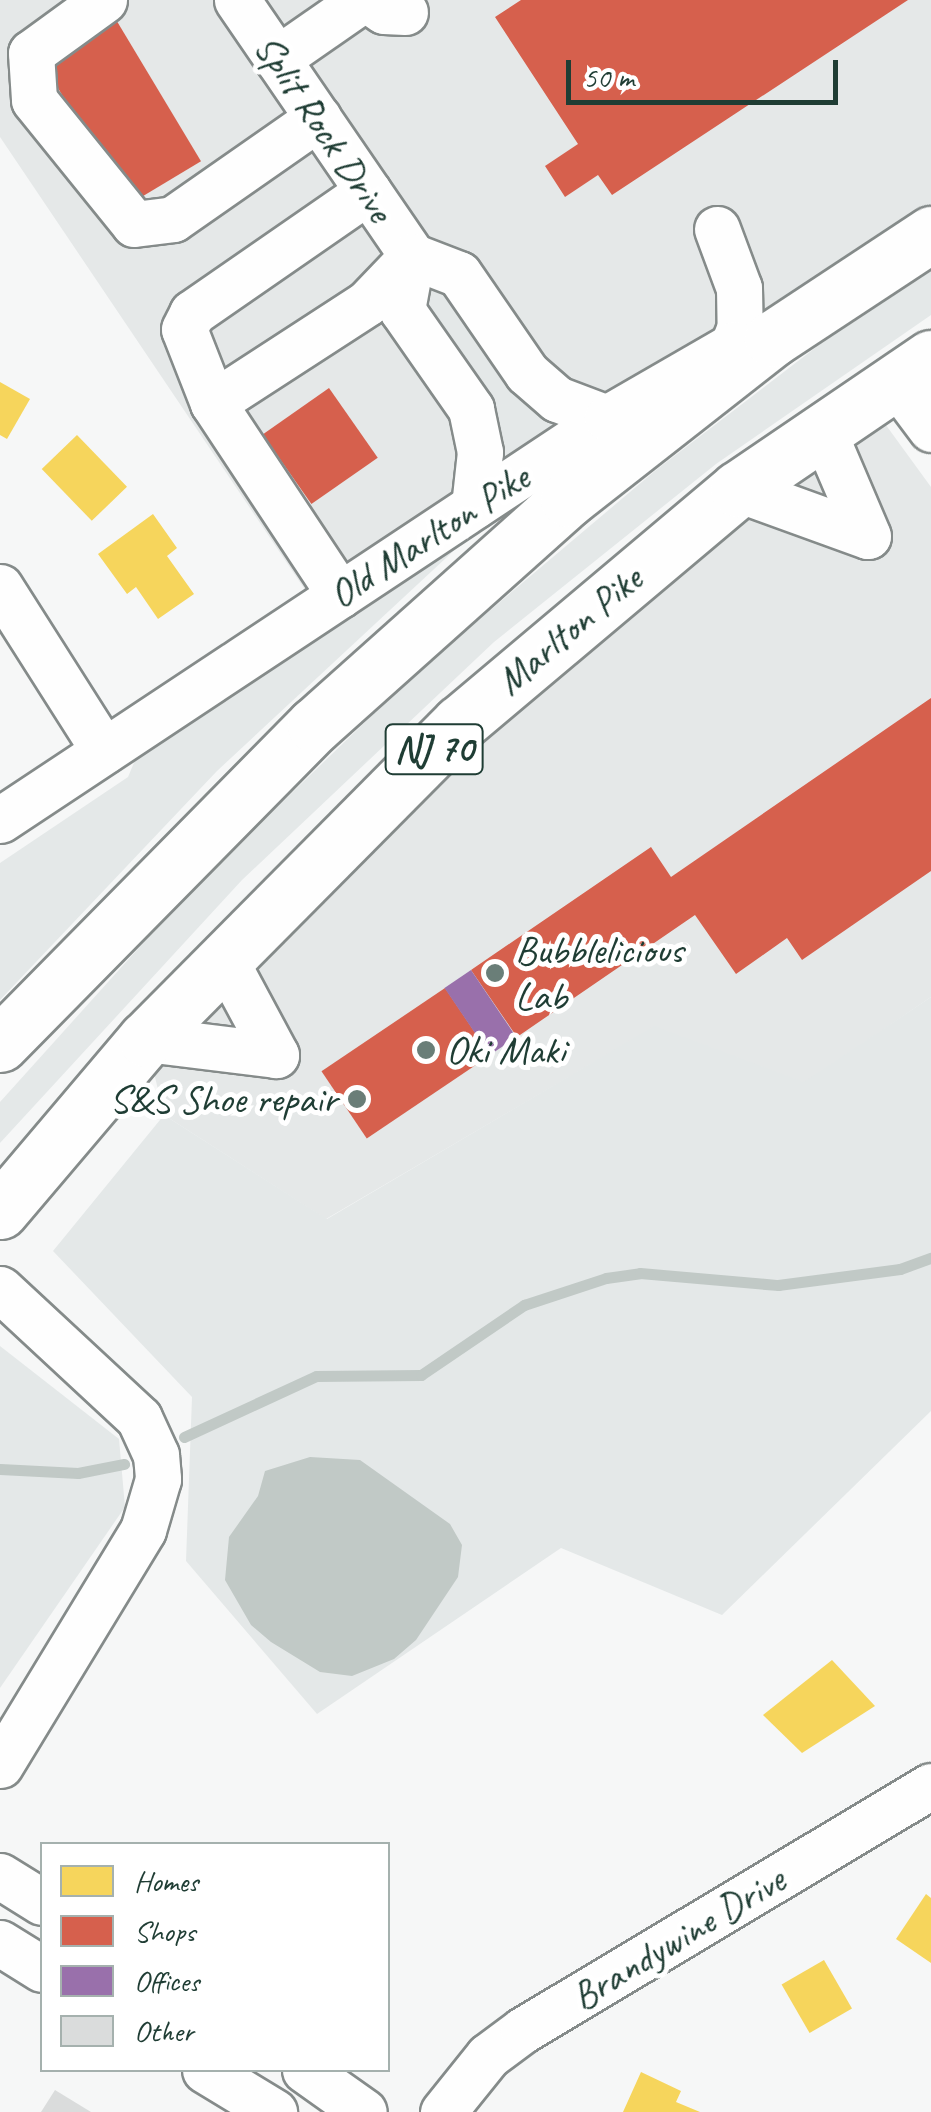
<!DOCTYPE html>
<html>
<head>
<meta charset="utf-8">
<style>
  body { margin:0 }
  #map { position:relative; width:931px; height:2112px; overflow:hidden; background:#f6f7f7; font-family:Caveat,sans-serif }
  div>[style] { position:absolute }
  .built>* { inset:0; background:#e5e8e8 }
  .green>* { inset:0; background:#e4e8e8 }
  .water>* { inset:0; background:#c1c9c6 }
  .homes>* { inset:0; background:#f6d55c; transform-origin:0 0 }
  .shops>* { inset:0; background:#d6604d; transform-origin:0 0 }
  .offices>* { inset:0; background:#9970ab; transform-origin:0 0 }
  .stream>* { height:11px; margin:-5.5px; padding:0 5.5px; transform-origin:5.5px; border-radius:5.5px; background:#c1c9c6 }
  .building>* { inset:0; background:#dadcdc }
  .roads { filter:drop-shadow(2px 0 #858b8a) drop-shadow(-2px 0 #858b8a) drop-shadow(0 2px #858b8a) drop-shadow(0 -2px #858b8a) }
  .minor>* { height:45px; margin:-22.5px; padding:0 22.5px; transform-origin:22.5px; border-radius:22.5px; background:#fefefe }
  .highway>* { height:55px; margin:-27.5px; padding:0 27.5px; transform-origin:27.5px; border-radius:27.5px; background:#fefefe }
  .dots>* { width:28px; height:28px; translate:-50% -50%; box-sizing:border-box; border:5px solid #fff; border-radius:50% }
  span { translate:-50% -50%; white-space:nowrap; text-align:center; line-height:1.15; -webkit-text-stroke:10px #fff; paint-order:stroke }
  .shield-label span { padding:2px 8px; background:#fff; border:2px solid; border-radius:8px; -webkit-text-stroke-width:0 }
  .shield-label { font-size:38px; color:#1f3d34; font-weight:700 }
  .street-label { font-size:40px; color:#1f3d34 }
  .poi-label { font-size:40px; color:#1f3d34 }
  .left { translate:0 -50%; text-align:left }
  .right { translate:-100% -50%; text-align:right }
  .legend { position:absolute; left:40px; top:1842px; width:350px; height:230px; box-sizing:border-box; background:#fff; border:2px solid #a5b1ae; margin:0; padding:12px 18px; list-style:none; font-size:30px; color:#1f3d34 }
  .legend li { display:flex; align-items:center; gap:20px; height:50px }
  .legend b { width:50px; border:2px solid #a5b1ae }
  .scale { position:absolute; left:566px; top:60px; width:272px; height:45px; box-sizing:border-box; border:5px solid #1f3d34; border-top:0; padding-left:12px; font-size:30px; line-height:35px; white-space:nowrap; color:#1f3d34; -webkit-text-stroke:8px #fff; paint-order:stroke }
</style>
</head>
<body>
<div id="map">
  <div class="built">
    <div style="clip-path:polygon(0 0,931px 0,931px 234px,607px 418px,471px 409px,474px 506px,318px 609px,0 137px)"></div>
    <div style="clip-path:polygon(867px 399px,931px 487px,931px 997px,805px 1083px,654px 1027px,326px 1219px,164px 1115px,146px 1039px,225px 960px)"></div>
  </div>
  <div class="green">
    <div style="clip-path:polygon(412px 256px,527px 373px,607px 418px,474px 506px,480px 452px,402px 310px)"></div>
    <div style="clip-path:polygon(931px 259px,931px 315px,716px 464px,494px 642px,242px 880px,0 1143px,0 1102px,190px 891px,417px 672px,656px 470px)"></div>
    <div style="clip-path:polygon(475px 531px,217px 771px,0 1000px,0 863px,128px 777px,141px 746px)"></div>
    <div style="clip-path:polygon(931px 997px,931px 1411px,722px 1615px,561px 1548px,317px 1714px,186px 1561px,192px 1397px,53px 1251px,164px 1115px,327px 1219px,654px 1026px,804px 1082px)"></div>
    <div style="clip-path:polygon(0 1346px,119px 1439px,125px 1507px,0 1688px)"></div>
  </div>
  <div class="water">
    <div style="clip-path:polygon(310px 1457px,360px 1460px,450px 1524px,462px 1545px,458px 1577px,416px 1640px,394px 1659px,352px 1676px,320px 1672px,271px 1642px,251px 1625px,225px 1580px,229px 1537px,258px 1496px,265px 1471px)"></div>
  </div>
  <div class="homes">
    <div style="clip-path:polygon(0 382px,30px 399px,7px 439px,0 435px)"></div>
    <div style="left:77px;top:435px;width:72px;height:49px;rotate:46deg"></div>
    <div style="clip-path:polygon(153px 514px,177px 548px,167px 556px,194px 594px,158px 619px,136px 587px,127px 594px,98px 554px)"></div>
    <div style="clip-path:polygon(832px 1660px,875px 1706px,802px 1753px,763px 1715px)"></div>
    <div style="clip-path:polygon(926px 1894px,931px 1898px,931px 1963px,896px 1939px)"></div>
    <div style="left:824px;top:1960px;width:56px;height:49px;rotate:60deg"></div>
    <div style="clip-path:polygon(641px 2072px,681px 2091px,676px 2102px,700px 2112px,623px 2112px)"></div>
  </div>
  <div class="shops">
    <div style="clip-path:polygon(521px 0,908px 0,612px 195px,598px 175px,565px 197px,545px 166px,578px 144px,495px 17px)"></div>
    <div style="left:115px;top:18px;width:167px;height:85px;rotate:59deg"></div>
    <div style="left:329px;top:388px;width:85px;height:81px;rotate:55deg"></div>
    <div style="clip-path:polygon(931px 698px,931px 871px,802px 960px,787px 938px,736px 974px,695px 915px,517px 1037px,471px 970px,651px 847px,671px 877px)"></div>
    <div style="left:445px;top:988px;width:81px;height:149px;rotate:56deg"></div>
  </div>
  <div class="offices">
    <div style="left:471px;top:970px;width:81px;height:32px;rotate:56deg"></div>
  </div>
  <div class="stream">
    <div style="left:184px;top:1437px;width:145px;rotate:-24.8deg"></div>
    <div style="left:316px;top:1376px;width:105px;rotate:-0.5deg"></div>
    <div style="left:421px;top:1375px;width:125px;rotate:-34.2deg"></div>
    <div style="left:524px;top:1305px;width:86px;rotate:-18.2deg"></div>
    <div style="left:606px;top:1278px;width:34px;rotate:-8deg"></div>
    <div style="left:640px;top:1273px;width:139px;rotate:5deg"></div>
    <div style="left:778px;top:1285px;width:123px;rotate:-7.5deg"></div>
    <div style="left:900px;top:1269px;width:33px;rotate:-20deg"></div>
    <div style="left:0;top:1469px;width:78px;rotate:2.9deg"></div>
    <div style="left:78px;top:1473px;width:47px;rotate:-11.1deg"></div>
  </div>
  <div class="building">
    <div style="clip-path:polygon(55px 2090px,91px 2112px,41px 2112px)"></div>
  </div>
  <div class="roads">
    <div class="minor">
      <div style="left:104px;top:0;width:90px;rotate:144deg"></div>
      <div style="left:31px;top:53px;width:47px;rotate:86.3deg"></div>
      <div style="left:34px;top:100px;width:159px;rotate:51.1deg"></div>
      <div style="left:134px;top:224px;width:39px;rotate:-7deg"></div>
      <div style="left:173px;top:219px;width:177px;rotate:-34.9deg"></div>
      <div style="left:237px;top:0;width:310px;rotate:55.6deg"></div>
      <div style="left:412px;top:256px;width:50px;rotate:21deg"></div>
      <div style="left:459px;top:274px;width:120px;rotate:55.5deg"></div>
      <div style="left:527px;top:373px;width:40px;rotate:41deg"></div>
      <div style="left:557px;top:399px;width:53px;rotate:20.8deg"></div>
      <div style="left:368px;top:0;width:19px;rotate:35deg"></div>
      <div style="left:384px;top:11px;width:21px;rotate:3deg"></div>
      <div style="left:277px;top:59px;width:103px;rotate:-34.8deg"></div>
      <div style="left:717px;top:229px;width:63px;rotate:69.6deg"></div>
      <div style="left:739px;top:288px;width:39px;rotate:89deg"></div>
      <div style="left:740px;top:327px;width:45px;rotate:112deg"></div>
      <div style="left:412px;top:256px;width:55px;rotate:100.5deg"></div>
      <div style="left:402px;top:310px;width:121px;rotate:55.1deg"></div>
      <div style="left:471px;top:409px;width:44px;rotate:78.2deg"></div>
      <div style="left:480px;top:452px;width:54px;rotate:96.3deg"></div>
      <div style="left:898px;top:385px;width:55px;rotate:53.1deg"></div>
      <div style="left:213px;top:403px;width:79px;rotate:-111.4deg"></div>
      <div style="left:184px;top:329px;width:18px;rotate:-63deg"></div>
      <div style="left:192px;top:313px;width:214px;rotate:-34.7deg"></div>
      <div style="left:738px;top:489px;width:138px;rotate:19.9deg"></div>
      <div style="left:868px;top:536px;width:110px;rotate:-113.1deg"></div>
      <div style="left:0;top:587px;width:194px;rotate:57.6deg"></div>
      <div style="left:340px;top:595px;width:230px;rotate:-123.5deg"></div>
      <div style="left:213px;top:403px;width:184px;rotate:-33deg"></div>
      <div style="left:367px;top:303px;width:65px;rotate:-46.2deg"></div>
      <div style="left:0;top:820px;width:728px;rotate:-33.52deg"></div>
      <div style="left:607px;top:418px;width:148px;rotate:-30deg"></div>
      <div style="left:225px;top:960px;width:108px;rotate:61.8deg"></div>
      <div style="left:146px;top:1039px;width:131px;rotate:7deg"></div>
      <div style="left:0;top:1289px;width:190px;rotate:42.9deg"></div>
      <div style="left:139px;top:1418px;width:41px;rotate:65.3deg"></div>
      <div style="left:156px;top:1455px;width:24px;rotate:85deg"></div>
      <div style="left:158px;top:1479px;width:53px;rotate:106.4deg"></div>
      <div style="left:143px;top:1530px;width:275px;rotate:121.3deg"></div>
      <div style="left:0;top:1876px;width:49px;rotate:31.8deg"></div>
      <div style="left:0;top:1943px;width:49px;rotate:31.8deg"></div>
      <div style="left:205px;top:2070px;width:81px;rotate:31.3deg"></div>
      <div style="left:305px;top:2070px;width:72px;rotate:35.4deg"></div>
      <div style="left:443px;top:2112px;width:72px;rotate:-51.2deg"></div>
      <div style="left:488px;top:2056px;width:44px;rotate:-36.6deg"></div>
      <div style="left:523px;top:2030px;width:475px;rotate:-30.9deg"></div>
    </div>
    <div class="highway">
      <div style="left:0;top:1044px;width:448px;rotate:-45.4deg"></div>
      <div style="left:315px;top:725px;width:339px;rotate:-41.8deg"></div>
      <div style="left:568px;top:499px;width:259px;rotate:-38.1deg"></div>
      <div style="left:772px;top:339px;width:191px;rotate:-33.4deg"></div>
      <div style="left:0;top:1211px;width:226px;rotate:-49.7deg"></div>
      <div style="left:146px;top:1039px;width:445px;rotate:-45.2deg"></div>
      <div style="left:460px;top:723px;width:363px;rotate:-40.1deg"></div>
      <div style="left:738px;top:489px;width:233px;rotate:-34.2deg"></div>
    </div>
  </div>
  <div class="dots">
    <div style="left:495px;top:973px;background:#6a7e78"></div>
    <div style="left:426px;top:1050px;background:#6a7e78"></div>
    <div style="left:357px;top:1099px;background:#6a7e78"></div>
  </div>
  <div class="shield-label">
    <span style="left:434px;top:749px">NJ 70</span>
  </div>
  <div class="street-label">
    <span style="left:324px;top:128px;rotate:56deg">Split Rock Drive</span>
    <span style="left:429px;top:536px;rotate:-33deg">Old Marlton Pike</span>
    <span style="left:569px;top:630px;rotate:-40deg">Marlton Pike</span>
    <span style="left:678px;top:1938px;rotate:-31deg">Brandywine Drive</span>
  </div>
  <div class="poi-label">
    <span class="left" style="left:515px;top:973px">Bubblelicious<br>Lab</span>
    <span class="left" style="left:446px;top:1050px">Oki Maki</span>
    <span class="right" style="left:337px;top:1099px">S&amp;S Shoe repair</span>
  </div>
  <ul class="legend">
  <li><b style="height:28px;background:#f6d55c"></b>Homes</li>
  <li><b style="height:28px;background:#d6604d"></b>Shops</li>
  <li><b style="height:28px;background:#9970ab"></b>Offices</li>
  <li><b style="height:28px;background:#dadcdc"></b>Other</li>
  </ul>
  <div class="scale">50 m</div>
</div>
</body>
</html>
